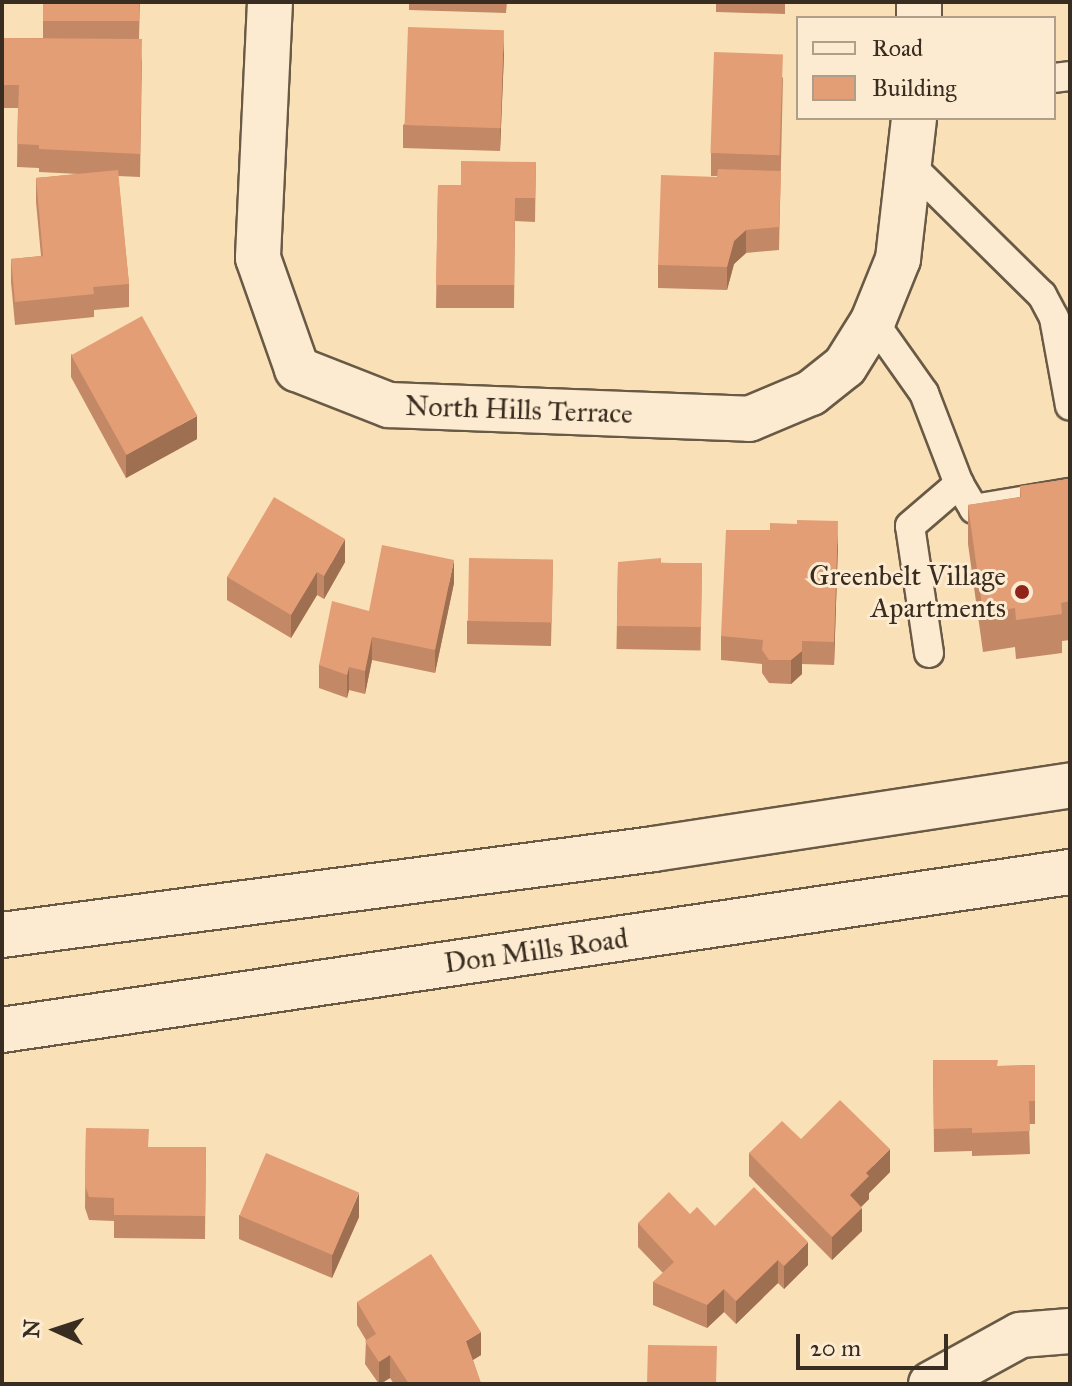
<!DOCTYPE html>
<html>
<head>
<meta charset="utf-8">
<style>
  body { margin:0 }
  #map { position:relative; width:1072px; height:1386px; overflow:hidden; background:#fae0b7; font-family:"IM FELL Great Primer",serif }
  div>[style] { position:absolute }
  .roads { filter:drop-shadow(2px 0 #695a46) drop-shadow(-2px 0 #695a46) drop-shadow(0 2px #695a46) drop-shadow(0 -2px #695a46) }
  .lane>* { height:28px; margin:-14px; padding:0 14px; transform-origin:14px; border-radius:14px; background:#fcebd0 }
  .street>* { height:44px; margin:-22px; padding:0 22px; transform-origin:22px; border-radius:22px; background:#fcebd0 }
  .secondary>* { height:44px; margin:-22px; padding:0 22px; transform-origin:22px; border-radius:22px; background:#fcebd0 }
  .wall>* { inset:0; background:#c38865; transform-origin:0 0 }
  .shaded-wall>* { inset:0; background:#9f6f52 }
  .building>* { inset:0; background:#e39e75; transform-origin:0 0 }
  .dots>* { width:22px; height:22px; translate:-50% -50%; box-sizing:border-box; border:4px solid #fcebd0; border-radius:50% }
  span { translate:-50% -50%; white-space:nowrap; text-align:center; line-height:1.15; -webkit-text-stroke:6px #fcebd0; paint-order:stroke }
  .street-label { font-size:28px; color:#392d21 }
  .poi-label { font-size:28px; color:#392d21 }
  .right { translate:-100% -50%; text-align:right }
  .frame { position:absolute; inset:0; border:4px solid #392d21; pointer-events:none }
  .legend { position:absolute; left:796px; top:16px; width:260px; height:104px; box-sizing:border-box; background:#fcebd0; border:2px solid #ae9f8a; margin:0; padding:10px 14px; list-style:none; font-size:24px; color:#392d21 }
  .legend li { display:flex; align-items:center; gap:16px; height:40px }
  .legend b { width:40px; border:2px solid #ae9f8a }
  .north { position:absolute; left:16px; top:1290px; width:80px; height:80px; -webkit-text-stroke:6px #fcebd0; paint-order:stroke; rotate:273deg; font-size:22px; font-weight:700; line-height:32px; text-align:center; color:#392d21 }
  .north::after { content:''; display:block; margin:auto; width:28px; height:36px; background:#392d21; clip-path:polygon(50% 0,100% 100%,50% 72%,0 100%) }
  .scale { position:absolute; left:796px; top:1334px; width:152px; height:36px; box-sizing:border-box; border:4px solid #392d21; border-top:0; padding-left:10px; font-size:24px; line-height:28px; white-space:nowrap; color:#392d21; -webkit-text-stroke:6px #fcebd0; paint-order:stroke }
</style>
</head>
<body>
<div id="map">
  <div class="roads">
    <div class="lane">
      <div style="left:1054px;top:78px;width:16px;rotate:-7deg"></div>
      <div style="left:911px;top:166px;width:184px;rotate:44.6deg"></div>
      <div style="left:1042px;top:295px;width:26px;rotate:62deg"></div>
      <div style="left:1054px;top:318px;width:89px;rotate:79.7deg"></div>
      <div style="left:873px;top:321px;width:88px;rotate:54.7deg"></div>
      <div style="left:924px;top:393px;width:97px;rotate:69deg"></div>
      <div style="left:959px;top:484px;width:29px;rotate:59deg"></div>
      <div style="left:974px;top:509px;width:97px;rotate:-9.5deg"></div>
      <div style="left:929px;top:653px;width:128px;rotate:-98.5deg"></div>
      <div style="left:910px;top:526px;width:65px;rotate:-40.6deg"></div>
    </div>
    <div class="street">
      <div style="left:270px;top:2px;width:256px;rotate:92.7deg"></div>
      <div style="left:258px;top:258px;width:118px;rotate:70.6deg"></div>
      <div style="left:297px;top:369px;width:99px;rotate:21.4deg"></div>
      <div style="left:389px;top:405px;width:360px;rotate:2.2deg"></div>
      <div style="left:749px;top:419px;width:67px;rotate:-22.8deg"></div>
      <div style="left:811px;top:393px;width:43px;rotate:-38.5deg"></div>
      <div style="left:845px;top:366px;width:53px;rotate:-58.1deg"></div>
      <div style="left:873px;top:321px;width:67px;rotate:-68deg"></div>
      <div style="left:898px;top:259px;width:142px;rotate:-83.5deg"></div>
      <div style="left:919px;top:18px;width:16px;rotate:-90deg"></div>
      <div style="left:931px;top:1384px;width:102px;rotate:-28.8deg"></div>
      <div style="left:1020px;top:1335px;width:50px;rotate:-4.6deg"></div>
    </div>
    <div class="secondary">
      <div style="left:2px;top:935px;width:658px;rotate:-7.51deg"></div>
      <div style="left:654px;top:849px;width:421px;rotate:-8.7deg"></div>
      <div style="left:2px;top:1030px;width:1080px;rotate:-8.42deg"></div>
    </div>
  </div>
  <div class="wall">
    <div style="clip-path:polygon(43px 2px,140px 2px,139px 39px,142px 62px,140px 177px,118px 176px,129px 284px,129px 307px,94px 310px,94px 317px,15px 325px,11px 282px,11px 259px,41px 256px,36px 202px,36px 178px,79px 174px,39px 172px,39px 168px,17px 167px,18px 108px,2px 108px,2px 38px,43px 38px)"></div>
    <div style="clip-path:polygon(409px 2px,507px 2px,506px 13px,409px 10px)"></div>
    <div style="clip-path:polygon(716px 2px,785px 2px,785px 14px,716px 12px)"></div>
    <div style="clip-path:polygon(504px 53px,500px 151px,403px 148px,403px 125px)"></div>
    <div style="clip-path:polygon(783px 77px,779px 250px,746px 253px,734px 264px,727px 290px,658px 288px,658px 265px,717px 177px,717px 176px,711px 176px,711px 153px)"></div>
    <div style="clip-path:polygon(536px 162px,535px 222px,515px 221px,514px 308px,436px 308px,438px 185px,461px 185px)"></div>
    <div style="clip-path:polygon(71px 354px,197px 439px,126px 478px,71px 377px)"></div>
    <div style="clip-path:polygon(1070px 479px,1070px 640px,1062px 641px,1062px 653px,1016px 659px,1015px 647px,983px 652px,968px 544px,968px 505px,1020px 497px,1020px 486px)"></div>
    <div style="clip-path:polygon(838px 544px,834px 665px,802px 664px,802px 674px,791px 684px,769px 683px,762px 673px,762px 664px,721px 660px,721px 636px)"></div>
    <div style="clip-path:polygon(553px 560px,551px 646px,467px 644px,467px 621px)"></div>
    <div style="clip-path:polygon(345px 562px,324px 599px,317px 595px,291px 638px,227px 600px,227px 577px)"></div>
    <div style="left:618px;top:562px;width:84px;height:87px;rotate:1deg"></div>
    <div style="clip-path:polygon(454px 583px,435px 673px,372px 660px,365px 694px,349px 690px,347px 698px,319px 688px,319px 665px,369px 611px)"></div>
    <div style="clip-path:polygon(933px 1060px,998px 1066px,1035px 1065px,1035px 1124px,1029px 1124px,1030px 1154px,972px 1156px,972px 1151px,934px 1152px)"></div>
    <div style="clip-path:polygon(86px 1128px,149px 1147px,206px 1147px,205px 1239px,114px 1238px,114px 1221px,89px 1220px,85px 1208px)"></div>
    <div style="clip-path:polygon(801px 1139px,890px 1172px,869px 1193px,869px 1199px,861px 1207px,862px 1231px,832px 1260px,749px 1176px,749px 1153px)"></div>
    <div style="clip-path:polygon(690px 1214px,715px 1226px,808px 1265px,784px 1289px,778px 1283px,736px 1324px,724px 1312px,707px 1328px,653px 1305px,653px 1282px,663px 1273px,638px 1247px,638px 1223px)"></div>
    <div style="clip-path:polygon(239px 1215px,359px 1217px,332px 1278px,239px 1239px)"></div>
    <div style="clip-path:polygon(357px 1302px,481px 1355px,473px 1360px,481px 1384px,394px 1384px,390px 1378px,381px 1384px,379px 1384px,365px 1364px,366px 1340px,357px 1325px)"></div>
  </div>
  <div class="shaded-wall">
    <div style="clip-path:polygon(504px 30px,504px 53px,500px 151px,500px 128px)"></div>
    <div style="clip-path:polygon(746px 230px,746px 253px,734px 264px,727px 290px,727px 267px,734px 241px)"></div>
    <div style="clip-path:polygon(197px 416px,197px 439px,126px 478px,126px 455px)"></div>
    <div style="clip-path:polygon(838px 521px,838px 544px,834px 665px,834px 642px)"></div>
    <div style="clip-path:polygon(345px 539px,345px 562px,324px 599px,324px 576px)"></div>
    <div style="clip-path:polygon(454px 560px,454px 583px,435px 673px,435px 650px)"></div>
    <div style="clip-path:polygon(317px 572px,317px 595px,291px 638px,291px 615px)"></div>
    <div style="clip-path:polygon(372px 637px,372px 660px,365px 694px,365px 671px)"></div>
    <div style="clip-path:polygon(802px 651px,802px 674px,791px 684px,791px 660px)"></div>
    <div style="clip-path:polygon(349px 667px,349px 690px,347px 698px,347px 675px)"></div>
    <div style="clip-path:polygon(890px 1149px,890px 1172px,869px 1193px,869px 1199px,850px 1218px,850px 1195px,866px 1173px)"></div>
    <div style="clip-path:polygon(359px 1193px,359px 1217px,332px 1278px,332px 1255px)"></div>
    <div style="clip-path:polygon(862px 1208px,862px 1231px,832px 1260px,832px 1237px)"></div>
    <div style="clip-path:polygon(808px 1242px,808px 1265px,784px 1289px,784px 1266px)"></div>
    <div style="clip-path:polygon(778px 1260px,778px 1283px,736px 1324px,736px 1301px)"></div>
    <div style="clip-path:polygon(724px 1289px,724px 1312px,707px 1328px,707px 1305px)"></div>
    <div style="clip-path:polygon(481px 1332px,481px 1355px,466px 1364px,466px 1341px)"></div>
    <div style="clip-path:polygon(390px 1355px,390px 1378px,379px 1384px,379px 1362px)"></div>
  </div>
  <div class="building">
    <div style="left:43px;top:2px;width:96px;height:19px"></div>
    <div style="left:408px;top:27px;width:96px;height:98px;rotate:2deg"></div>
    <div style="clip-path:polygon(2px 38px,142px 39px,140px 154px,39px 149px,39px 145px,17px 144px,19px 85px,2px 85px)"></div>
    <div style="left:714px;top:52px;width:69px;height:101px;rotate:2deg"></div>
    <div style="clip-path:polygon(461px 161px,536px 162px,535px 198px,515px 198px,514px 285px,436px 285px,438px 185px,461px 185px)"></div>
    <div style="clip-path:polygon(718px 169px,781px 171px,779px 227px,746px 230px,734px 241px,727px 267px,658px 265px,661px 175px,717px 177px)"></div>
    <div style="clip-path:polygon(118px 170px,129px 284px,93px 287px,94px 294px,15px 302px,11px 259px,43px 256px,36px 178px)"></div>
    <div style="left:142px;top:316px;width:114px;height:81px;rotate:61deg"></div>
    <div style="clip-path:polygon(1070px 479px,1070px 601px,1061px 603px,1062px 614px,1016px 620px,1015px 608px,983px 613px,968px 505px,1021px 497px,1020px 486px)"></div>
    <div style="clip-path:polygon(274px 497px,345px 539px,324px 576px,317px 572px,291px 615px,227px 577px)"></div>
    <div style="clip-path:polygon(797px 520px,838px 521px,834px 642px,802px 641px,802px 651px,791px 660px,769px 660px,762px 650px,763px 640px,721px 636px,726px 530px,770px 530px,770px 523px,797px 524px)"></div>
    <div style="clip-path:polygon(382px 545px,454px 560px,435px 650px,372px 637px,365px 671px,349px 667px,347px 675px,319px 665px,332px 601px,369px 611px)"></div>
    <div style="left:469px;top:558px;width:84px;height:63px;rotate:1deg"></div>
    <div style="clip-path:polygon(661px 558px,661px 563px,702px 563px,701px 627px,617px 626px,618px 562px)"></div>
    <div style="clip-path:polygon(933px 1060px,998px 1060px,997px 1066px,1035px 1065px,1035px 1101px,1029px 1101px,1030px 1131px,972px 1133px,972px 1128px,934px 1129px)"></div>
    <div style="clip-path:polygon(840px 1100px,890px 1149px,866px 1173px,869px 1176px,850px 1195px,862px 1208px,832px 1237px,749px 1153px,782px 1121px,801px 1139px)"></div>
    <div style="clip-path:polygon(86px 1128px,149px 1129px,148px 1147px,206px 1147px,205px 1216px,114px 1215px,114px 1198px,89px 1197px,85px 1185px)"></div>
    <div style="left:266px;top:1153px;width:101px;height:68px;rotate:23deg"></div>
    <div style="clip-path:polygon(754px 1187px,808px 1242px,784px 1266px,778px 1260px,736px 1301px,724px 1289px,707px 1305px,653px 1282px,674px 1262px,638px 1223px,669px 1192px,690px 1214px,697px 1207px,715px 1226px)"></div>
    <div style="clip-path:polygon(431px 1254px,481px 1332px,466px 1341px,481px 1383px,409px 1384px,390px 1355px,379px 1362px,365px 1341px,376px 1334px,357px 1302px)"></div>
    <div style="clip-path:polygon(648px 1345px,717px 1346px,716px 1383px,728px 1384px,647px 1384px)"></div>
  </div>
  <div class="dots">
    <div style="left:1022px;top:592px;background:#8f2418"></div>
  </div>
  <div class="street-label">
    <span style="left:519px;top:410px;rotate:2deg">North Hills Terrace</span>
    <span style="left:536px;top:951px;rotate:-8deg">Don Mills Road</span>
  </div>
  <div class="poi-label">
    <span class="right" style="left:1006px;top:592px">Greenbelt Village<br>Apartments</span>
  </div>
  <div class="frame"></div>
  <ul class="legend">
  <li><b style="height:10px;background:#fcebd0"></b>Road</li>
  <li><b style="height:22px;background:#e39e75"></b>Building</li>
  </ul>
  <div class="north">N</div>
  <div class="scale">20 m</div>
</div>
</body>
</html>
